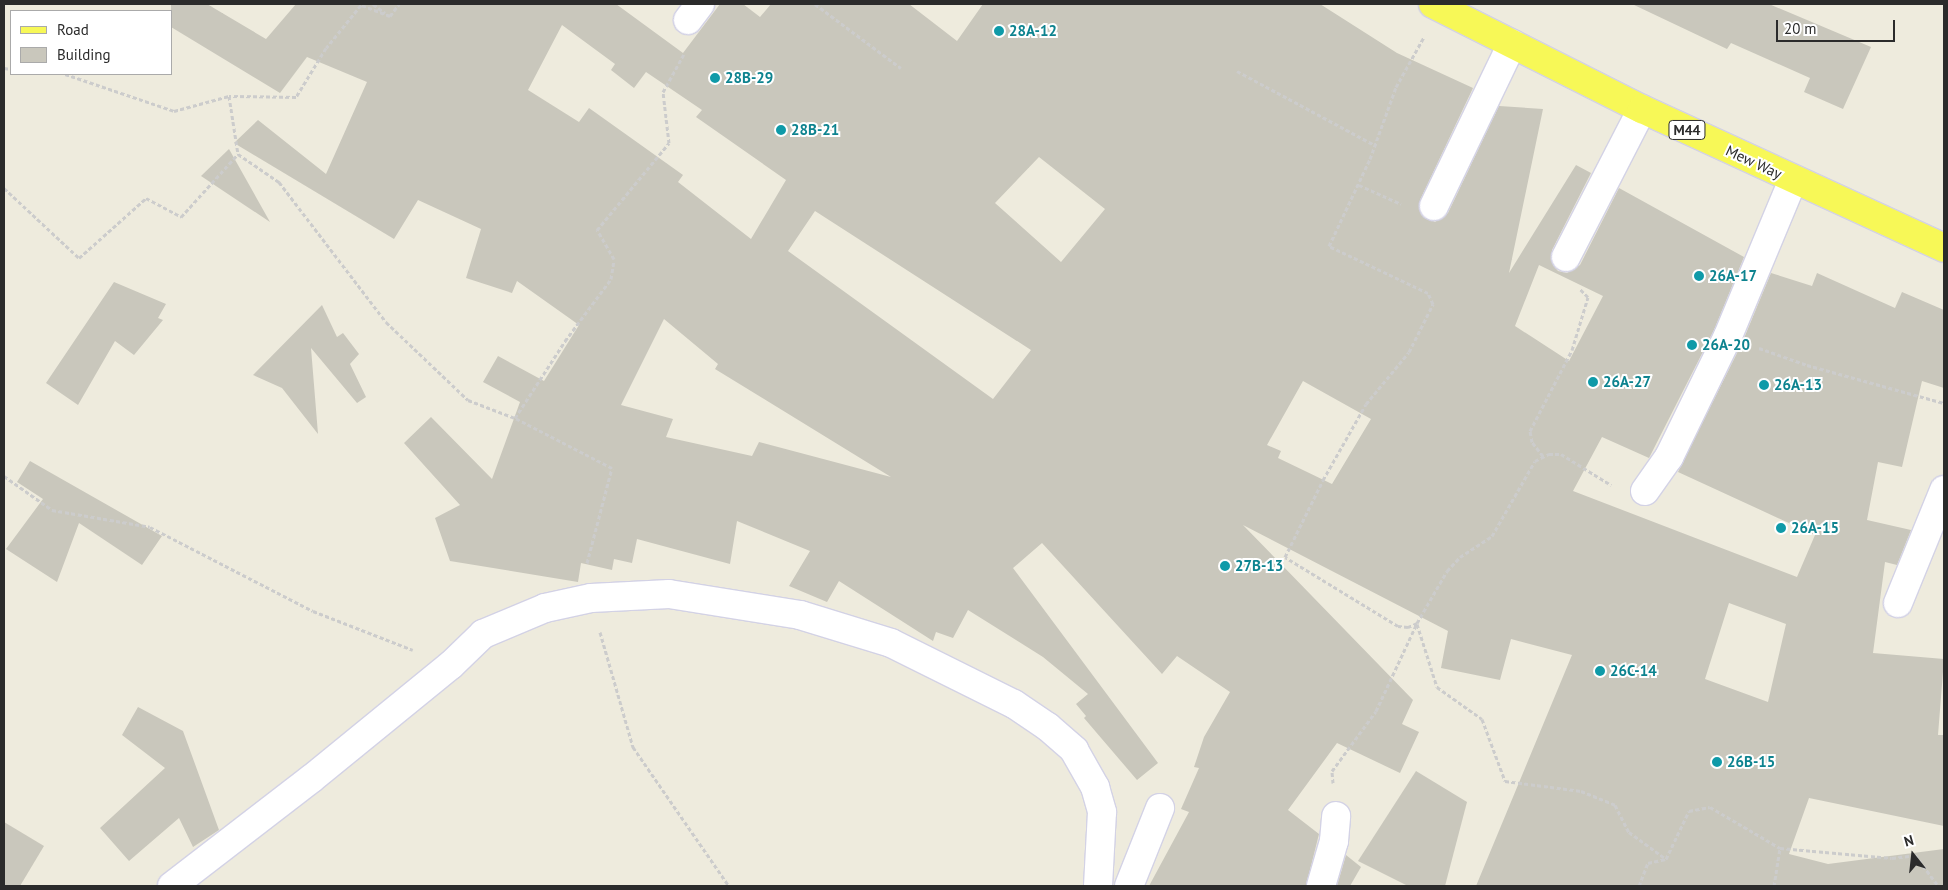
<!DOCTYPE html>
<html>
<head>
<meta charset="utf-8">
<style>
  body { margin:0 }
  #map { position:relative; width:1948px; height:890px; overflow:hidden; background:#eeebdd; font-family:"PT Sans",sans-serif }
  div>[style] { position:absolute }
  .building>* { inset:0; background:#c9c7bc }
  .path>* { height:3px; margin-top:-1.5px; transform-origin:0; background:repeating-linear-gradient(90deg,#ccc 0 4px,transparent 0 6.5px) }
  .roads { filter:drop-shadow(1px 0 #d3d2e5) drop-shadow(-1px 0 #d3d2e5) drop-shadow(0 1px #d3d2e5) drop-shadow(0 -1px #d3d2e5) }
  .minor>* { height:28px; margin:-14px; padding:0 14px; transform-origin:14px; border-radius:14px; background:#fff }
  .major>* { height:28px; margin:-14px; padding:0 14px; transform-origin:14px; border-radius:14px; background:#f7f857 }
  .dots>* { width:14px; height:14px; translate:-50% -50%; box-sizing:border-box; border:2px solid #fff; border-radius:50% }
  span { translate:-50% -50%; white-space:nowrap; text-align:center; line-height:1.15; -webkit-text-stroke:4px #fff; paint-order:stroke }
  .shield-label span { padding:1px 4px; background:#fff; border:1px solid; border-radius:4px; -webkit-text-stroke-width:0 }
  .shield-label { font-size:14px; color:#2b2b2b; font-weight:700 }
  .culture-label { font-size:15px; color:#0d838f; font-weight:700 }
  .left { translate:0 -50%; text-align:left }
  .street-label { font-size:15px; color:#2b2b2b }
  .frame { position:absolute; inset:0; border:5px solid #2b2b2b; pointer-events:none }
  .legend { position:absolute; left:10px; top:10px; width:162px; height:65px; box-sizing:border-box; background:#fff; border:1px solid #aaa; margin:0; padding:6px 9px; list-style:none; font-size:15px; color:#2b2b2b }
  .legend li { display:flex; align-items:center; gap:10px; height:25px }
  .legend b { width:25px; border:1px solid #aaa }
  .north { position:absolute; left:1888px; top:830px; width:50px; height:50px; -webkit-text-stroke:4px #fff; paint-order:stroke; rotate:344deg; font-size:14px; font-weight:700; line-height:20px; text-align:center; color:#2b2b2b }
  .north::after { content:''; display:block; margin:auto; width:18px; height:22px; background:#2b2b2b; clip-path:polygon(50% 0,100% 100%,50% 72%,0 100%) }
  .scale { position:absolute; left:1776px; top:20px; width:119px; height:22px; box-sizing:border-box; border:2px solid #2b2b2b; border-top:0; padding-left:6px; font-size:15px; line-height:18px; white-space:nowrap; color:#2b2b2b; -webkit-text-stroke:4px #fff; paint-order:stroke }
</style>
</head>
<body>
<div id="map">
  <div class="building">
    <div style="clip-path:polygon(evenodd,171px 4px,207px 4px,266px 39px,296px 4px,616px 4px,683px 53px,720px 4px,743px 4px,760px 17px,771px 4px,909px 4px,957px 41px,983px 4px,1320px 4px,1397px 53px,1473px 88px,1420px 200px,1421px 215px,1435px 222px,1448px 213px,1499px 106px,1543px 109px,1509px 273px,1576px 165px,1591px 173px,1552px 250px,1553px 265px,1558px 271px,1567px 273px,1580px 265px,1619px 188px,1744px 257px,1714px 330px,1649px 458px,1602px 437px,1573px 491px,1797px 577px,1815px 535px,1678px 472px,1742px 343px,1771px 273px,1812px 286px,1817px 273px,1895px 308px,1902px 292px,1944px 310px,1944px 388px,1922px 381px,1902px 467px,1878px 462px,1867px 520px,1911px 530px,1897px 565px,1885px 562px,1873px 653px,1944px 659px,1938px 735px,1944px 735px,1944px 826px,1809px 798px,1789px 854px,1828px 864px,1944px 849px,1944px 886px,1476px 886px,1572px 655px,1511px 639px,1500px 680px,1441px 668px,1448px 631px,1243px 525px,1413px 700px,1402px 724px,1419px 732px,1400px 773px,1337px 743px,1288px 810px,1319px 834px,1306px 886px,1149px 886px,1189px 812px,1181px 809px,1199px 768px,1194px 767px,1204px 737px,1230px 692px,1177px 656px,1162px 674px,1042px 543px,1013px 568px,1158px 763px,1137px 780px,1084px 718px,1086px 716px,1076px 704px,1088px 694px,1043px 657px,968px 610px,953px 638px,936px 632px,933px 641px,839px 581px,827px 602px,789px 586px,810px 551px,737px 521px,730px 564px,637px 539px,632px 563px,614px 559px,612px 570px,581px 563px,578px 582px,450px 561px,435px 518px,460px 505px,404px 443px,431px 417px,492px 479px,520px 402px,483px 382px,498px 356px,544px 381px,579px 325px,517px 281px,512px 293px,466px 278px,481px 229px,418px 200px,394px 239px,234px 143px,258px 120px,326px 174px,367px 82px,307px 57px,280px 93px,171px 27px,171px 4px,562px 25px,615px 64px,611px 70px,634px 88px,646px 72px,702px 110px,696px 117px,786px 180px,751px 239px,678px 182px,683px 175px,589px 108px,579px 122px,528px 90px,562px 25px,171px 4px,1039px 157px,1105px 209px,1061px 262px,995px 203px,1039px 157px,171px 4px,815px 211px,1031px 350px,993px 399px,788px 251px,815px 211px,171px 4px,1539px 265px,1603px 296px,1569px 361px,1515px 326px,1539px 265px,171px 4px,664px 319px,718px 364px,715px 369px,891px 477px,759px 442px,752px 456px,666px 437px,673px 419px,621px 405px,664px 319px,171px 4px,1303px 381px,1371px 419px,1332px 484px,1278px 458px,1281px 451px,1267px 445px,1303px 381px,171px 4px,1729px 603px,1786px 624px,1768px 702px,1705px 679px,1729px 603px)"></div>
    <div style="clip-path:polygon(1632px 4px,1769px 4px,1871px 47px,1843px 109px,1804px 92px,1810px 78px,1731px 43px,1727px 49px)"></div>
    <div style="clip-path:polygon(229px 149px,270px 222px,201px 176px)"></div>
    <div style="clip-path:polygon(114px 282px,166px 304px,158px 318px,163px 320px,134px 355px,115px 341px,78px 405px,46px 383px)"></div>
    <div style="clip-path:polygon(322px 305px,337px 337px,343px 333px,359px 354px,350px 364px,366px 397px,357px 403px,311px 348px,318px 434px,282px 388px,253px 375px)"></div>
    <div style="clip-path:polygon(30px 461px,162px 536px,142px 565px,79px 523px,57px 582px,6px 549px,43px 499px,17px 482px)"></div>
    <div style="clip-path:polygon(138px 707px,183px 731px,219px 830px,193px 847px,179px 818px,129px 861px,100px 828px,165px 768px,122px 735px)"></div>
    <div style="clip-path:polygon(1416px 771px,1467px 802px,1445px 886px,1408px 886px,1358px 861px)"></div>
    <div style="clip-path:polygon(4px 822px,44px 846px,20px 886px,4px 886px)"></div>
    <div style="clip-path:polygon(1346px 855px,1361px 867px,1350px 886px,1337px 886px)"></div>
  </div>
  <div class="path">
    <div style="left:373px;top:4px;width:15px;rotate:37deg"></div>
    <div style="left:815px;top:4px;width:107px;rotate:36.7deg"></div>
    <div style="left:390px;top:16px;width:31px;rotate:-159deg"></div>
    <div style="left:361px;top:5px;width:55px;rotate:129.1deg"></div>
    <div style="left:326px;top:48px;width:57px;rotate:121.5deg"></div>
    <div style="left:296px;top:97px;width:67px;rotate:-179.1deg"></div>
    <div style="left:229px;top:96px;width:59px;rotate:81.2deg"></div>
    <div style="left:238px;top:154px;width:50px;rotate:34.3deg"></div>
    <div style="left:279px;top:182px;width:176px;rotate:52.6deg"></div>
    <div style="left:386px;top:322px;width:113px;rotate:43.6deg"></div>
    <div style="left:468px;top:400px;width:50px;rotate:21deg"></div>
    <div style="left:390px;top:16px;width:15px;rotate:-53deg"></div>
    <div style="left:4px;top:68px;width:7px;rotate:8deg"></div>
    <div style="left:1237px;top:71px;width:158px;rotate:28.3deg"></div>
    <div style="left:65px;top:74px;width:115px;rotate:18.7deg"></div>
    <div style="left:174px;top:111px;width:57px;rotate:-15.3deg"></div>
    <div style="left:1359px;top:185px;width:46px;rotate:24.3deg"></div>
    <div style="left:4px;top:188px;width:103px;rotate:43deg"></div>
    <div style="left:79px;top:258px;width:90px;rotate:-41.8deg"></div>
    <div style="left:146px;top:198px;width:40px;rotate:28deg"></div>
    <div style="left:181px;top:217px;width:85px;rotate:-47.9deg"></div>
    <div style="left:1759px;top:348px;width:51px;rotate:19.5deg"></div>
    <div style="left:1807px;top:365px;width:142px;rotate:15.5deg"></div>
    <div style="left:1543px;top:456px;width:18px;rotate:-128deg"></div>
    <div style="left:1532px;top:442px;width:11px;rotate:-100deg"></div>
    <div style="left:1530px;top:431px;width:91px;rotate:-62.6deg"></div>
    <div style="left:1572px;top:350px;width:55px;rotate:-73.2deg"></div>
    <div style="left:1588px;top:297px;width:11px;rotate:-135deg"></div>
    <div style="left:4px;top:476px;width:59px;rotate:35.3deg"></div>
    <div style="left:52px;top:510px;width:99px;rotate:9.8deg"></div>
    <div style="left:150px;top:527px;width:183px;rotate:27.3deg"></div>
    <div style="left:313px;top:611px;width:107px;rotate:21.3deg"></div>
    <div style="left:587px;top:563px;width:98px;rotate:-75.3deg"></div>
    <div style="left:612px;top:468px;width:109px;rotate:-152.7deg"></div>
    <div style="left:515px;top:418px;width:92px;rotate:-57deg"></div>
    <div style="left:565px;top:341px;width:77px;rotate:-53.4deg"></div>
    <div style="left:611px;top:279px;width:20px;rotate:-81deg"></div>
    <div style="left:614px;top:259px;width:34px;rotate:-120deg"></div>
    <div style="left:597px;top:230px;width:113px;rotate:-50.4deg"></div>
    <div style="left:669px;top:143px;width:51px;rotate:-96.7deg"></div>
    <div style="left:663px;top:92px;width:43px;rotate:-61.1deg"></div>
    <div style="left:1417px;top:623px;width:10px;rotate:156deg"></div>
    <div style="left:1408px;top:627px;width:10px;rotate:-174deg"></div>
    <div style="left:1398px;top:626px;width:132px;rotate:-148.6deg"></div>
    <div style="left:1285px;top:557px;width:86px;rotate:-63.7deg"></div>
    <div style="left:1323px;top:480px;width:87px;rotate:-60.5deg"></div>
    <div style="left:1366px;top:404px;width:67px;rotate:-50.4deg"></div>
    <div style="left:1409px;top:352px;width:54px;rotate:-63.4deg"></div>
    <div style="left:1433px;top:304px;width:12px;rotate:-114deg"></div>
    <div style="left:1428px;top:293px;width:110px;rotate:-154.6deg"></div>
    <div style="left:1329px;top:246px;width:96px;rotate:-64.8deg"></div>
    <div style="left:1370px;top:159px;width:77px;rotate:-70.1deg"></div>
    <div style="left:1396px;top:87px;width:57px;rotate:-60.8deg"></div>
    <div style="left:1417px;top:624px;width:66px;rotate:72.4deg"></div>
    <div style="left:1437px;top:687px;width:55px;rotate:35.4deg"></div>
    <div style="left:1482px;top:719px;width:66px;rotate:69.6deg"></div>
    <div style="left:1505px;top:781px;width:77px;rotate:7.5deg"></div>
    <div style="left:1581px;top:791px;width:37px;rotate:22deg"></div>
    <div style="left:1615px;top:805px;width:30px;rotate:63deg"></div>
    <div style="left:1629px;top:832px;width:46px;rotate:36.1deg"></div>
    <div style="left:600px;top:632px;width:120px;rotate:74deg"></div>
    <div style="left:633px;top:747px;width:169px;rotate:55.4deg"></div>
    <div style="left:1333px;top:783px;width:12px;rotate:-95deg"></div>
    <div style="left:1332px;top:771px;width:74px;rotate:-53.7deg"></div>
    <div style="left:1376px;top:711px;width:97px;rotate:-65deg"></div>
    <div style="left:1417px;top:623px;width:60px;rotate:-60deg"></div>
    <div style="left:1447px;top:571px;width:19px;rotate:-47deg"></div>
    <div style="left:1460px;top:557px;width:38px;rotate:-33deg"></div>
    <div style="left:1492px;top:536px;width:86px;rotate:-60.2deg"></div>
    <div style="left:1535px;top:461px;width:16px;rotate:-27deg"></div>
    <div style="left:1549px;top:454px;width:12px"></div>
    <div style="left:1561px;top:454px;width:59px;rotate:31.8deg"></div>
    <div style="left:1639px;top:886px;width:25px;rotate:-69deg"></div>
    <div style="left:1648px;top:863px;width:18px;rotate:-13deg"></div>
    <div style="left:1666px;top:859px;width:53px;rotate:-64.4deg"></div>
    <div style="left:1689px;top:811px;width:21px;rotate:-11deg"></div>
    <div style="left:1710px;top:807px;width:81px;rotate:30.4deg"></div>
    <div style="left:1774px;top:886px;width:38px;rotate:-81deg"></div>
    <div style="left:1780px;top:848px;width:112px;rotate:5.1deg"></div>
    <div style="left:1892px;top:858px;width:23px;rotate:-7deg"></div>
    <div style="left:1915px;top:855px;width:39px;rotate:53deg"></div>
  </div>
  <div class="roads">
    <div class="minor">
      <div style="left:688px;top:20px;width:20px;rotate:-53deg"></div>
      <div style="left:1434px;top:206px;width:180px;rotate:-64.3deg"></div>
      <div style="left:1566px;top:257px;width:166px;rotate:-62.8deg"></div>
      <div style="left:1645px;top:491px;width:42px;rotate:-54.8deg"></div>
      <div style="left:1669px;top:457px;width:135px;rotate:-64deg"></div>
      <div style="left:1728px;top:336px;width:169px;rotate:-67.4deg"></div>
      <div style="left:1898px;top:603px;width:122px;rotate:-67.8deg"></div>
      <div style="left:172px;top:886px;width:175px;rotate:-37.6deg"></div>
      <div style="left:311px;top:779px;width:181px;rotate:-39.2deg"></div>
      <div style="left:451px;top:665px;width:45px;rotate:-44.1deg"></div>
      <div style="left:483px;top:634px;width:67px;rotate:-22.8deg"></div>
      <div style="left:545px;top:608px;width:47px;rotate:-12.3deg"></div>
      <div style="left:591px;top:598px;width:78px;rotate:-2.9deg"></div>
      <div style="left:669px;top:594px;width:133px;rotate:9.1deg"></div>
      <div style="left:800px;top:615px;width:95px;rotate:17.1deg"></div>
      <div style="left:891px;top:643px;width:137px;rotate:26.4deg"></div>
      <div style="left:1014px;top:704px;width:41px;rotate:34.1deg"></div>
      <div style="left:1048px;top:727px;width:35px;rotate:41deg"></div>
      <div style="left:1074px;top:750px;width:43px;rotate:60.4deg"></div>
      <div style="left:1095px;top:787px;width:26px;rotate:74deg"></div>
      <div style="left:1102px;top:812px;width:74px;rotate:93.1deg"></div>
      <div style="left:1129px;top:886px;width:84px;rotate:-68.3deg"></div>
      <div style="left:1321px;top:886px;width:47px;rotate:-73.9deg"></div>
      <div style="left:1334px;top:841px;width:25px;rotate:-85deg"></div>
    </div>
    <div class="major">
      <div style="left:1433px;top:4px;width:234px;rotate:26.7deg"></div>
      <div style="left:1642px;top:109px;width:332px;rotate:24.7deg"></div>
    </div>
  </div>
  <div class="dots">
    <div style="left:999px;top:31px;background:#0f9aa8"></div>
    <div style="left:715px;top:78px;background:#0f9aa8"></div>
    <div style="left:781px;top:130px;background:#0f9aa8"></div>
    <div style="left:1699px;top:276px;background:#0f9aa8"></div>
    <div style="left:1692px;top:345px;background:#0f9aa8"></div>
    <div style="left:1593px;top:382px;background:#0f9aa8"></div>
    <div style="left:1764px;top:385px;background:#0f9aa8"></div>
    <div style="left:1781px;top:528px;background:#0f9aa8"></div>
    <div style="left:1225px;top:566px;background:#0f9aa8"></div>
    <div style="left:1600px;top:671px;background:#0f9aa8"></div>
    <div style="left:1717px;top:762px;background:#0f9aa8"></div>
  </div>
  <div class="shield-label">
    <span style="left:1687px;top:130px">M44</span>
  </div>
  <div class="culture-label">
    <span class="left" style="left:1009px;top:31px">28A-12</span>
    <span class="left" style="left:725px;top:78px">28B-29</span>
    <span class="left" style="left:791px;top:130px">28B-21</span>
    <span class="left" style="left:1709px;top:276px">26A-17</span>
    <span class="left" style="left:1702px;top:345px">26A-20</span>
    <span class="left" style="left:1603px;top:382px">26A-27</span>
    <span class="left" style="left:1774px;top:385px">26A-13</span>
    <span class="left" style="left:1791px;top:528px">26A-15</span>
    <span class="left" style="left:1235px;top:566px">27B-13</span>
    <span class="left" style="left:1610px;top:671px">26C-14</span>
    <span class="left" style="left:1727px;top:762px">26B-15</span>
  </div>
  <div class="street-label">
    <span style="left:1754px;top:162px;rotate:25deg">Mew Way</span>
  </div>
  <div class="frame"></div>
  <ul class="legend">
  <li><b style="height:6px;background:#f7f857"></b>Road</li>
  <li><b style="height:14px;background:#c9c7bc"></b>Building</li>
  </ul>
  <div class="north">N</div>
  <div class="scale">20 m</div>
</div>
</body>
</html>
